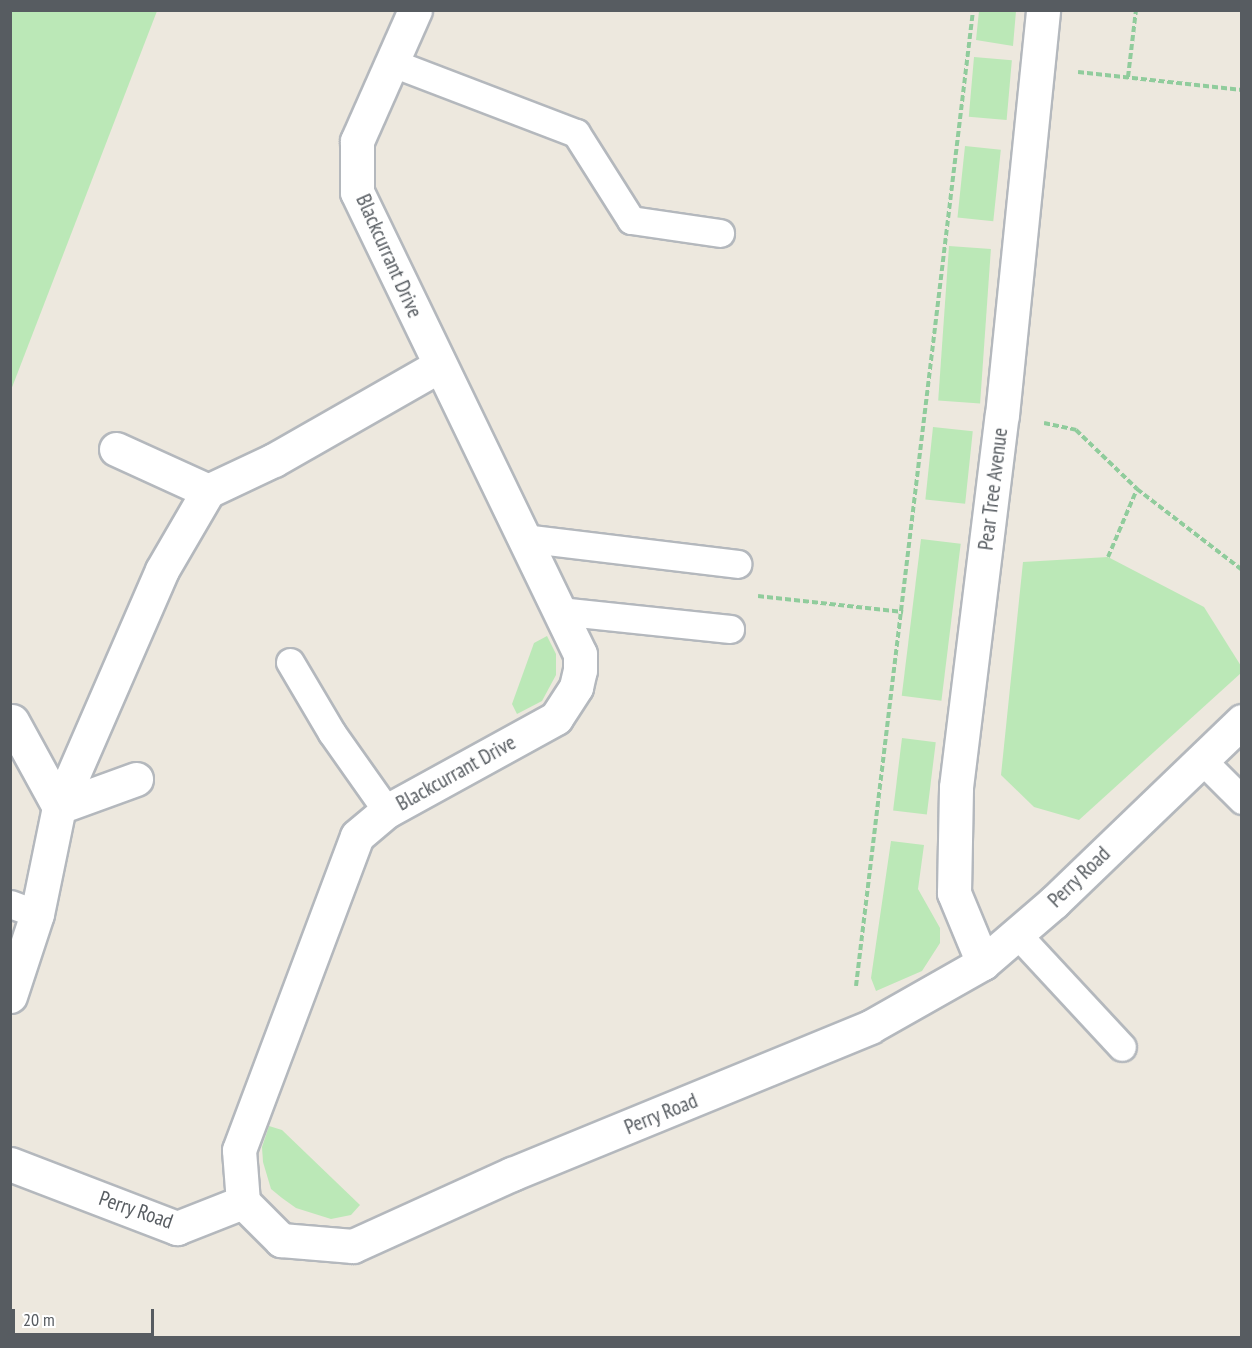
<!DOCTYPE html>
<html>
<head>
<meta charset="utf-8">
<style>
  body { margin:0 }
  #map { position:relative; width:1252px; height:1348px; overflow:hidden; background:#ede8de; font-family:"PT Sans Narrow",sans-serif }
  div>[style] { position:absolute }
  .green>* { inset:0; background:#bbe8b7; transform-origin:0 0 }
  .path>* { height:4px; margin-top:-2px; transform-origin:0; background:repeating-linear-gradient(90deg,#90cc9c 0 6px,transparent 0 9px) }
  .roads { filter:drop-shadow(2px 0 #b4b8bd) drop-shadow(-2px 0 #b4b8bd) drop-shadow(0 2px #b4b8bd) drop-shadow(0 -2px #b4b8bd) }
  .lane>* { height:27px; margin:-13.5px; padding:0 13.5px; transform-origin:13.5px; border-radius:13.5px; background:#fff }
  .street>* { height:33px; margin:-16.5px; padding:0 16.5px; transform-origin:16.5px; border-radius:16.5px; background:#fff }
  span { translate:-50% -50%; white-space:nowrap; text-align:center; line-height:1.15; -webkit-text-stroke:6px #fff; paint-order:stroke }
  .street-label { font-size:21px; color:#575c61 }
  .frame { position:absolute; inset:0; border:12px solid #575c61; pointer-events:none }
  .scale { position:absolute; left:12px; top:1309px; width:142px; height:27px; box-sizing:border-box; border:3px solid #575c61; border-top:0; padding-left:8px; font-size:18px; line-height:21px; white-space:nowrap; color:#575c61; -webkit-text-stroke:4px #fff; paint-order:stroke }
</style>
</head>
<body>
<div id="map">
  <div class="green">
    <div style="clip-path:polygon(11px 10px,157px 11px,11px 390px,10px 11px)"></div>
    <div style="clip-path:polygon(979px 11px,1016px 11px,1013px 46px,976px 40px)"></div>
    <div style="left:974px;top:57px;width:38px;height:60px;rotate:5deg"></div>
    <div style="left:965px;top:146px;width:36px;height:72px;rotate:6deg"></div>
    <div style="left:949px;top:246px;width:42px;height:155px;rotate:4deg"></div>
    <div style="left:933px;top:427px;width:40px;height:73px;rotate:6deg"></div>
    <div style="left:921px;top:539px;width:40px;height:158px;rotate:7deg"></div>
    <div style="clip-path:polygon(1108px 557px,1204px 607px,1241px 666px,1241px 673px,1079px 820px,1034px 807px,1001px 775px,1023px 562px)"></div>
    <div style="clip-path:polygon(547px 636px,556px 654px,556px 675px,542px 701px,517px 714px,512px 704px,534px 643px)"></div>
    <div style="left:902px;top:738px;width:34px;height:73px;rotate:7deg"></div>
    <div style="clip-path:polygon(891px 841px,924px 845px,918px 889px,940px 928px,940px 943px,922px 971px,876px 991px,871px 978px)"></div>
    <div style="clip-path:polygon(269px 1126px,282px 1130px,360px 1205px,351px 1215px,331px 1219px,296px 1208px,282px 1198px,271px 1189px,263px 1162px,262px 1147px)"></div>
  </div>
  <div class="path">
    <div style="left:1078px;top:72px;width:165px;rotate:6.3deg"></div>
    <div style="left:1128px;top:77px;width:67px;rotate:-83.2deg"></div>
    <div style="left:1044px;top:423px;width:33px;rotate:12deg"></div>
    <div style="left:1076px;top:430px;width:85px;rotate:44deg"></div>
    <div style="left:1137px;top:489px;width:133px;rotate:37.6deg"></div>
    <div style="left:1108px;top:557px;width:74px;rotate:-66.9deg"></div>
    <div style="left:758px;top:596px;width:146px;rotate:6.3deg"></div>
    <div style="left:856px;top:986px;width:983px;rotate:-83.16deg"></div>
  </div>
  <div class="roads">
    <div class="lane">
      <div style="left:390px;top:62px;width:199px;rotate:20.9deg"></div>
      <div style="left:576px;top:133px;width:103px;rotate:57.7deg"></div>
      <div style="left:631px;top:220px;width:90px;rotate:8.3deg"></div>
      <div style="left:523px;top:538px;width:216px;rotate:6.9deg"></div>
      <div style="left:559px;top:611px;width:172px;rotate:6deg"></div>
      <div style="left:290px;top:662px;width:82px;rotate:59.4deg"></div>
      <div style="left:332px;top:733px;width:95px;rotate:54.8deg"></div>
      <div style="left:1201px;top:759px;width:58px;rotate:45deg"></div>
      <div style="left:10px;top:904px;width:29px;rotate:20deg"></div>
      <div style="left:1017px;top:934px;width:154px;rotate:47.1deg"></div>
    </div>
    <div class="street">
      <div style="left:116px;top:449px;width:101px;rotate:24.5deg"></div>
      <div style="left:12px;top:721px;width:98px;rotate:61.3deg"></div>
      <div style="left:59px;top:807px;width:82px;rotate:-20deg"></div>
      <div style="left:983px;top:963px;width:76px;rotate:-112.5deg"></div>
      <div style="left:954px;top:893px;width:106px;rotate:-88.9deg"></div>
      <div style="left:956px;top:787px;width:375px;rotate:-83deg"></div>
      <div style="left:1002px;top:415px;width:407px;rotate:-84.2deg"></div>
      <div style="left:10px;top:996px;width:86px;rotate:-71.8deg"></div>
      <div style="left:37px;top:914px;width:109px;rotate:-78.4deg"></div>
      <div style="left:59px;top:807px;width:258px;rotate:-66.5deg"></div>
      <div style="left:162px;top:570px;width:91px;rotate:-59.8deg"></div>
      <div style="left:208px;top:491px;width:73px;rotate:-25.2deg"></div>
      <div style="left:274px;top:460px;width:190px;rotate:-29.7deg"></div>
      <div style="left:10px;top:1164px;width:179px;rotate:21deg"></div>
      <div style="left:177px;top:1228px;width:71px;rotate:-21.5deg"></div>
      <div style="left:243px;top:1202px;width:52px;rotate:-94.4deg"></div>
      <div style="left:239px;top:1150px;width:335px;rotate:-69.4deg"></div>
      <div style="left:357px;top:836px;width:39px;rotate:-40deg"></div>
      <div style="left:387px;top:811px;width:193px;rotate:-28.8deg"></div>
      <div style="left:556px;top:718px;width:37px;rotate:-57deg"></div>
      <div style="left:576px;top:687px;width:17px;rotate:-77deg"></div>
      <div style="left:580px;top:670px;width:16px;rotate:-90deg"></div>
      <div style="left:580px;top:654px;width:513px;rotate:-115.77deg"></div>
      <div style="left:357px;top:192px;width:51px;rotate:-90deg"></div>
      <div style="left:357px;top:141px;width:143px;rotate:-66.1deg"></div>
      <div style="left:243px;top:1202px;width:54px;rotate:45deg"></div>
      <div style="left:281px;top:1240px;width:72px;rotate:4.8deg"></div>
      <div style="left:353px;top:1246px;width:175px;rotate:-24.4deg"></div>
      <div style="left:512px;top:1174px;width:387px;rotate:-22.3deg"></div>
      <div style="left:870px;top:1027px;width:130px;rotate:-29.5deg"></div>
      <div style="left:983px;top:963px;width:94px;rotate:-40.7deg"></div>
      <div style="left:1054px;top:902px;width:261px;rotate:-43.9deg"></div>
    </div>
  </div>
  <div class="street-label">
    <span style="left:389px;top:256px;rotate:66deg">Blackcurrant Drive</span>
    <span style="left:993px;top:489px;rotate:-83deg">Pear Tree Avenue</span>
    <span style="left:456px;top:773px;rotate:-29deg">Blackcurrant Drive</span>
    <span style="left:1079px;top:877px;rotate:-44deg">Perry Road</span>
    <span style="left:661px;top:1114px;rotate:-22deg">Perry Road</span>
    <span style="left:136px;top:1210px;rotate:19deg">Perry Road</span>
  </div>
  <div class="frame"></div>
  <div class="scale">20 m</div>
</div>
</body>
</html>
